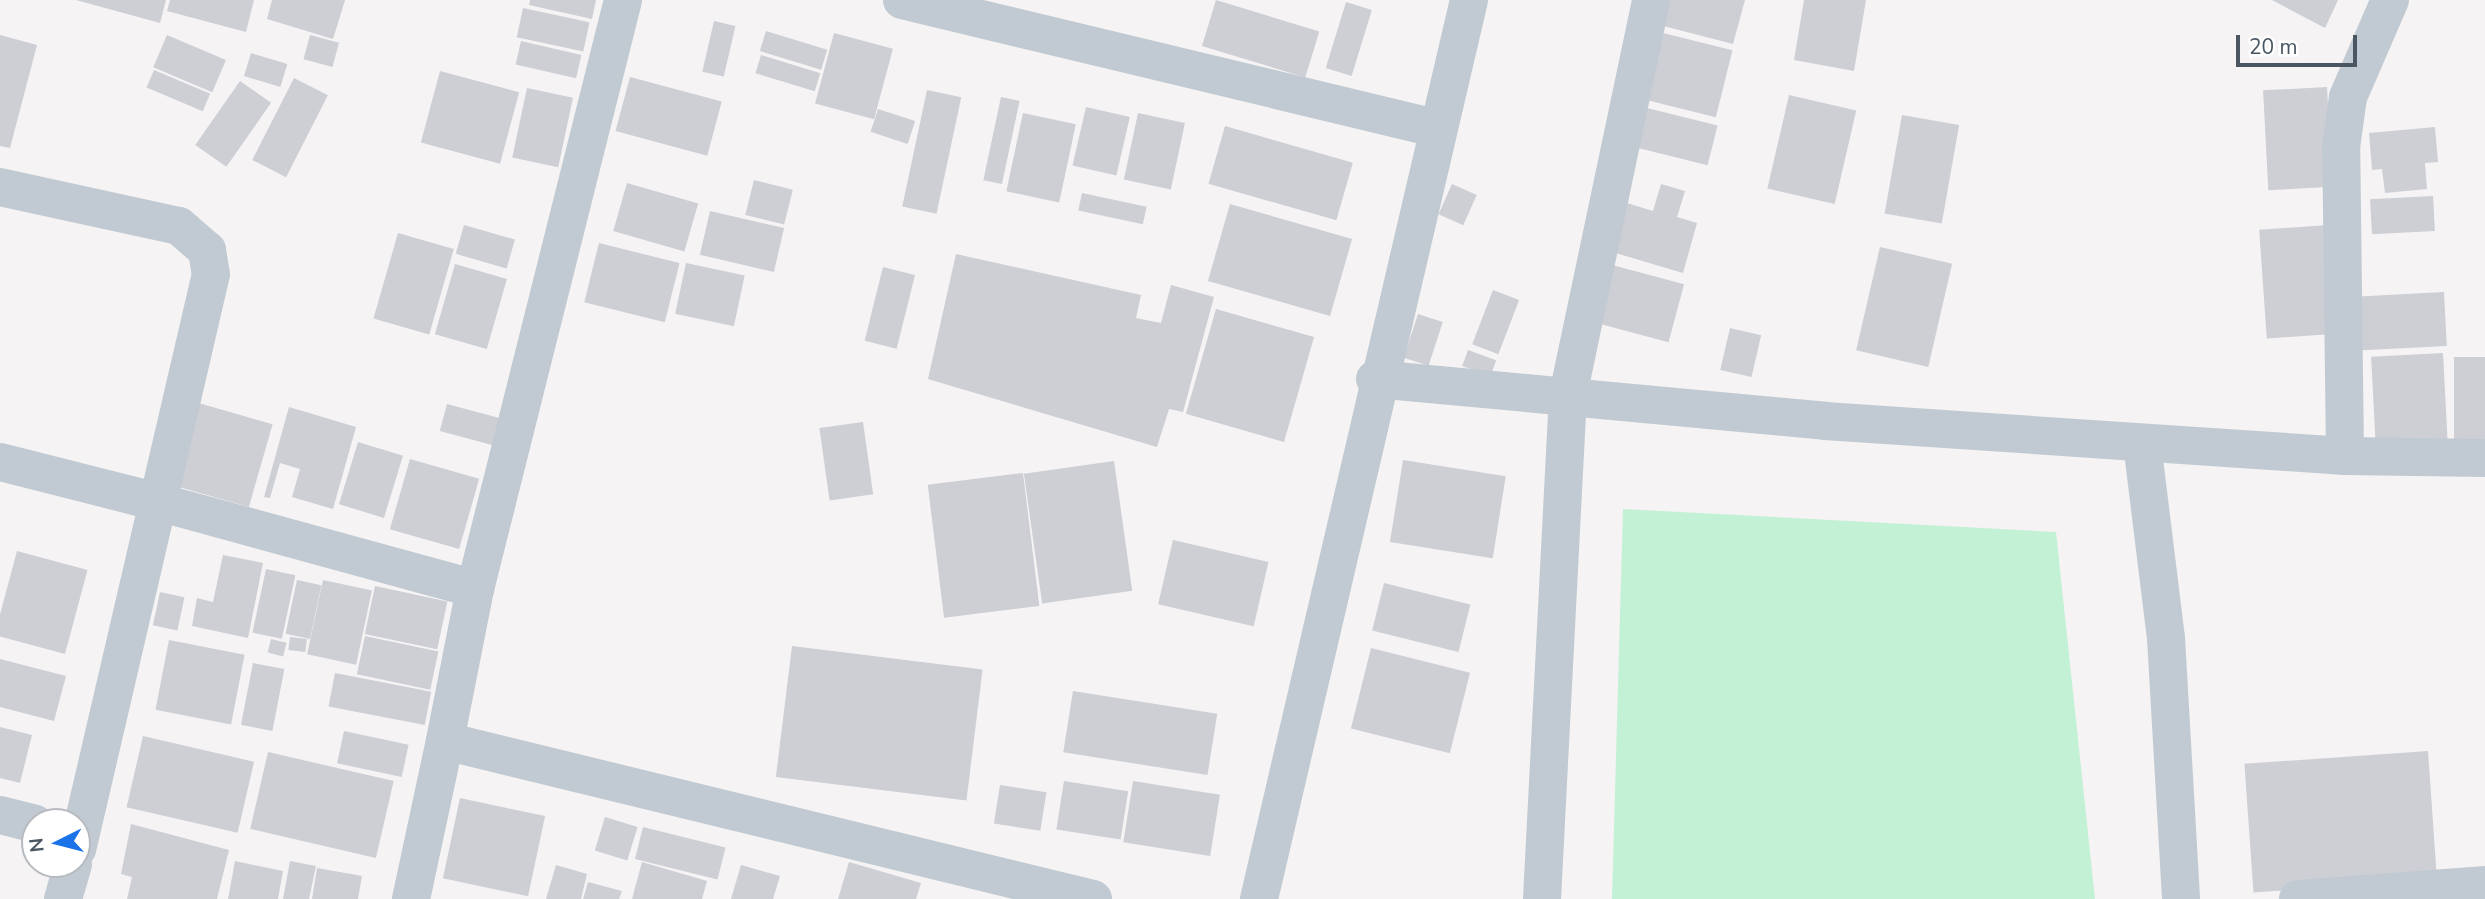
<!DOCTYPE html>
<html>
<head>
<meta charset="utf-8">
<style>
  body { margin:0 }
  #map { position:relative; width:2485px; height:899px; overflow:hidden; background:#f5f3f3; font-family:"Nunito Sans",sans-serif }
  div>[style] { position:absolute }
  .green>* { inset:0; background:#c3f1d5 }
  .building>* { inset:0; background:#cdcfd5; transform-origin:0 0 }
  .minor>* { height:38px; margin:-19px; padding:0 19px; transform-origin:19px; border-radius:19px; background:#c1cad2 }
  span { translate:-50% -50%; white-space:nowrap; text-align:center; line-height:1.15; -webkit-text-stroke:7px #fff; paint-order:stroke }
  .north { position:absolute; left:21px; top:808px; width:70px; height:70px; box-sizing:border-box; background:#fff; border:2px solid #b7bbc0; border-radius:50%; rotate:264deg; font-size:19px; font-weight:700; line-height:28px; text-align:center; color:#4a5661 }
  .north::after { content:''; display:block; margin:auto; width:24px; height:32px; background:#1a73e8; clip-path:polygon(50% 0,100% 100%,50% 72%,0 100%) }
  .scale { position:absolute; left:2236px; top:35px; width:121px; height:32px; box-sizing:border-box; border:4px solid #4a5661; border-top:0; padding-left:9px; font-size:21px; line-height:24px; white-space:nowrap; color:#4a5661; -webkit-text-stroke:5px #fff; paint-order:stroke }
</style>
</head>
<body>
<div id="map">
  <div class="green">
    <div style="clip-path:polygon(1623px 509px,2056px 532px,2095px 899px,1612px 899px)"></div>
  </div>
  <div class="building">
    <div style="clip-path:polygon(76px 0,166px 0,160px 23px)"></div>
    <div style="clip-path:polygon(170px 0,254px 0,246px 32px,167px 11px)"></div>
    <div style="clip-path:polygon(272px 0,345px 0,333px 39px,267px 19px)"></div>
    <div style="clip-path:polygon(530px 0,596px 0,592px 19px,529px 5px)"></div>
    <div style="left:1216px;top:0;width:108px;height:48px;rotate:17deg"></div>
    <div style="clip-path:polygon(1653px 0,1745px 0,1733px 44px,1648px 22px)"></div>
    <div style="clip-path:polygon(1804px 0,1866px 0,1854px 71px,1794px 60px)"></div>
    <div style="clip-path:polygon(2272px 0,2338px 0,2325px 28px)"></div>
    <div style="left:1346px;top:2px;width:27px;height:69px;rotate:17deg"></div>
    <div style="left:523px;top:8px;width:68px;height:30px;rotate:12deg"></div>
    <div style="left:714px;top:21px;width:22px;height:52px;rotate:13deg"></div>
    <div style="left:1651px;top:30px;width:84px;height:69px;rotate:14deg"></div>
    <div style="left:766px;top:31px;width:64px;height:21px;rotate:17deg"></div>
    <div style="left:834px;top:33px;width:61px;height:73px;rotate:15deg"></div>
    <div style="clip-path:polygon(0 35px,37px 45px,10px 148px,0 146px)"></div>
    <div style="left:167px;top:35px;width:64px;height:35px;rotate:23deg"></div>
    <div style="left:310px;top:35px;width:30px;height:25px;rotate:15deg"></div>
    <div style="left:521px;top:41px;width:62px;height:24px;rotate:13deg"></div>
    <div style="left:251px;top:53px;width:38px;height:24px;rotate:17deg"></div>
    <div style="left:761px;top:55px;width:62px;height:19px;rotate:17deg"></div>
    <div style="left:154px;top:70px;width:61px;height:19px;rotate:23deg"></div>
    <div style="left:440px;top:71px;width:82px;height:74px;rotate:15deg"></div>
    <div style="left:630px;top:77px;width:95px;height:56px;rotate:15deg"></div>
    <div style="left:294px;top:78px;width:38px;height:92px;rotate:27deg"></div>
    <div style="left:240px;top:81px;width:38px;height:78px;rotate:35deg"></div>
    <div style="left:2327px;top:87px;width:100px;height:64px;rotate:87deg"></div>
    <div style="left:527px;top:88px;width:47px;height:71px;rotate:12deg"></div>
    <div style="left:927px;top:90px;width:35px;height:119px;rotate:12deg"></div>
    <div style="left:1789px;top:95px;width:69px;height:96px;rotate:13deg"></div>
    <div style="left:1001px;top:97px;width:19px;height:85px;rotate:12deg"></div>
    <div style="left:1635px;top:105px;width:85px;height:41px;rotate:14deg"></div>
    <div style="left:1086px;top:107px;width:45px;height:60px;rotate:13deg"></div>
    <div style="left:878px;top:109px;width:39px;height:24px;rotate:18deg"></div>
    <div style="left:1023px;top:113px;width:54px;height:80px;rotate:12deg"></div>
    <div style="left:1138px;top:113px;width:48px;height:68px;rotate:12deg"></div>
    <div style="left:1902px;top:115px;width:58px;height:100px;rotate:10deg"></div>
    <div style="left:1225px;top:126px;width:133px;height:60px;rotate:16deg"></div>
    <div style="clip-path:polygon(2435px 127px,2438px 162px,2425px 163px,2427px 189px,2385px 193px,2382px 169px,2372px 170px,2369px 133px)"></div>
    <div style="left:754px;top:180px;width:40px;height:36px;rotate:14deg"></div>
    <div style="left:627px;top:183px;width:74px;height:50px;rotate:16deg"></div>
    <div style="left:1452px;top:184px;width:27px;height:33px;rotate:24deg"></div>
    <div style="clip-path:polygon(1661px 184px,1685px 191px,1677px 217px,1697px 223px,1683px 273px,1602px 249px,1617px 200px,1653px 211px)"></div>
    <div style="left:1082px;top:193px;width:66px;height:18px;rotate:12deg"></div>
    <div style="left:2433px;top:196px;width:35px;height:63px;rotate:87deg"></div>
    <div style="left:1230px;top:204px;width:127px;height:80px;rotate:16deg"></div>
    <div style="left:710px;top:211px;width:76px;height:45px;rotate:13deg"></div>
    <div style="left:464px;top:225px;width:53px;height:30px;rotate:16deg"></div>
    <div style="left:2328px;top:225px;width:109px;height:69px;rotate:86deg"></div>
    <div style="left:398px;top:233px;width:58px;height:89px;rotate:16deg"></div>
    <div style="left:599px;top:243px;width:83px;height:61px;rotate:14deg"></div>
    <div style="left:1880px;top:247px;width:74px;height:106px;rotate:13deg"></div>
    <div style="clip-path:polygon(956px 254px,1141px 295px,1136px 318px,1161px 323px,1171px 285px,1214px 297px,1183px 412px,1169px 409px,1157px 447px,928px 379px)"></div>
    <div style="left:1601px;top:262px;width:86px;height:60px;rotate:15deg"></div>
    <div style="left:686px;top:263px;width:60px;height:52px;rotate:12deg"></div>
    <div style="left:455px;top:264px;width:54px;height:73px;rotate:16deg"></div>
    <div style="left:883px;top:267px;width:33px;height:76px;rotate:14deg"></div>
    <div style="left:1493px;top:290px;width:28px;height:58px;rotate:21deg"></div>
    <div style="left:2444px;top:292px;width:54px;height:85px;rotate:87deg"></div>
    <div style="left:1216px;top:309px;width:102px;height:109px;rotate:16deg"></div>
    <div style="left:1418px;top:314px;width:26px;height:46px;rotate:18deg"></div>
    <div style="left:1730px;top:328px;width:32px;height:43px;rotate:13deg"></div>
    <div style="left:1468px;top:350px;width:30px;height:17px;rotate:20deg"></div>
    <div style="left:2443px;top:353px;width:89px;height:72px;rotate:87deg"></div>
    <div style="left:2485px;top:357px;width:88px;height:31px;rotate:90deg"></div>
    <div style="left:188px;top:400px;width:88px;height:86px;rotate:16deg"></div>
    <div style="left:447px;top:404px;width:59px;height:28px;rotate:15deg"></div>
    <div style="clip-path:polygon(289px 407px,356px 427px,333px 509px,292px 497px,300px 469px,280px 463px,270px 498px,264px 497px)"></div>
    <div style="left:863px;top:422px;width:73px;height:44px;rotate:82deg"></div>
    <div style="left:358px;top:442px;width:47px;height:65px;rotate:17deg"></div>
    <div style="left:410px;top:459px;width:72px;height:73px;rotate:16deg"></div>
    <div style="left:1403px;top:460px;width:104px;height:83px;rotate:9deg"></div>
    <div style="left:1114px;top:461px;width:131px;height:91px;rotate:82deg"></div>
    <div style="left:1023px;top:473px;width:134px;height:96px;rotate:83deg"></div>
    <div style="left:1173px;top:540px;width:98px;height:66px;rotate:13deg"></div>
    <div style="left:17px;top:551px;width:73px;height:87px;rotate:15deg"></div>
    <div style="clip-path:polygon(223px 555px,263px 563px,248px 638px,192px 626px,197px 598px,213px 602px)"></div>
    <div style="left:266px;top:569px;width:30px;height:65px;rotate:12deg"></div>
    <div style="left:297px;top:580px;width:25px;height:55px;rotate:12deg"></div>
    <div style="left:323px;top:580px;width:50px;height:76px;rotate:12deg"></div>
    <div style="left:1384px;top:583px;width:89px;height:49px;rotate:14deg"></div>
    <div style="left:375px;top:586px;width:74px;height:49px;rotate:12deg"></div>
    <div style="left:160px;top:592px;width:25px;height:34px;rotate:12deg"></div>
    <div style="left:365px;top:636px;width:75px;height:39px;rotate:12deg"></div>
    <div style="left:290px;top:637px;width:17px;height:13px;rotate:7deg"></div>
    <div style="left:271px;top:639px;width:16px;height:14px;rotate:14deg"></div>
    <div style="left:169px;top:640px;width:77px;height:71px;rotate:11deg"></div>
    <div style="left:792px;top:646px;width:192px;height:132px;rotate:7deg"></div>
    <div style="left:1371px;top:648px;width:102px;height:83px;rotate:14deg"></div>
    <div style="clip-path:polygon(0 659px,66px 676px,54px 721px,0 707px)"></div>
    <div style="left:253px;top:663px;width:32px;height:63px;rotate:11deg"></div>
    <div style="left:335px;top:673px;width:98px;height:34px;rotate:11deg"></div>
    <div style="left:1073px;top:691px;width:146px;height:62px;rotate:9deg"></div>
    <div style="clip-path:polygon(0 727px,32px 735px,20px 783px,0 778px)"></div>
    <div style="left:344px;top:731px;width:66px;height:33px;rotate:12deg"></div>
    <div style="left:143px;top:736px;width:114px;height:73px;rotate:13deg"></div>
    <div style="left:2428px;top:751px;width:129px;height:184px;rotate:86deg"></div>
    <div style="left:268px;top:752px;width:129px;height:79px;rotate:13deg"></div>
    <div style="left:1064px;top:781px;width:65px;height:49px;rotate:9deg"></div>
    <div style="left:1133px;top:781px;width:88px;height:62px;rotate:9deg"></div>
    <div style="left:1000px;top:785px;width:47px;height:39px;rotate:9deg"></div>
    <div style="left:460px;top:798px;width:87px;height:82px;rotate:12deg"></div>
    <div style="left:605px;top:817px;width:34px;height:35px;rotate:17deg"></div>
    <div style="clip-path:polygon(131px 824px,229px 850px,217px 899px,127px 899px,132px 877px,121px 874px)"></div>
    <div style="left:643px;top:827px;width:85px;height:33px;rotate:14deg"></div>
    <div style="clip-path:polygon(235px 861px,283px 871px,278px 899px,228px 899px)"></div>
    <div style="clip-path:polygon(290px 861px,316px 866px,309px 899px,283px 899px)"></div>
    <div style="clip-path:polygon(642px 862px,707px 881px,702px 899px,632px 899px)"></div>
    <div style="clip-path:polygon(849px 862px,921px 883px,916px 899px,838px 899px)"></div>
    <div style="clip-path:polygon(556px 865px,587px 874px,581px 899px,546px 899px)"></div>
    <div style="clip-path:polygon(741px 865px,780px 876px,773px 899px,731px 899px)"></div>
    <div style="clip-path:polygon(317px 868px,362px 876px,358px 899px,312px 899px)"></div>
    <div style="clip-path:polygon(588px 882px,622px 891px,619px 899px,583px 899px)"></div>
  </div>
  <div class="minor">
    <div style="left:623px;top:0;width:607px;rotate:104.1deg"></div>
    <div style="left:475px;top:589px;width:155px;rotate:101.2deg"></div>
    <div style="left:445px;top:741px;width:667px;rotate:13.7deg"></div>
    <div style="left:902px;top:0;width:548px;rotate:13.5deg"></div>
    <div style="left:0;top:187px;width:183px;rotate:12.3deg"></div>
    <div style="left:179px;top:226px;width:37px;rotate:41deg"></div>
    <div style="left:207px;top:250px;width:24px;rotate:81deg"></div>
    <div style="left:211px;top:274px;width:234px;rotate:103.1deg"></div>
    <div style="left:158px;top:502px;width:329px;rotate:15.3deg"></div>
    <div style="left:1375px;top:379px;width:452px;rotate:5.3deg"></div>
    <div style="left:1825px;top:421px;width:521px;rotate:3.85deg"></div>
    <div style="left:2345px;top:456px;width:309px;rotate:-90.7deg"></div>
    <div style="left:2341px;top:147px;width:50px;rotate:-82deg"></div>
    <div style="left:2348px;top:97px;width:106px;rotate:-66.6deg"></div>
    <div style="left:2142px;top:443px;width:196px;rotate:83deg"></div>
    <div style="left:2166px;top:638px;width:261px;rotate:86.7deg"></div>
    <div style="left:2345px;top:456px;width:140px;rotate:0.8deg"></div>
    <div style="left:0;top:462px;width:163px;rotate:14.2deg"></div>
    <div style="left:158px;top:502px;width:356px;rotate:103.1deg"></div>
    <div style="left:0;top:815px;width:36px;rotate:14deg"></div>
    <div style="left:63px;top:899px;width:36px;rotate:-74deg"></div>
    <div style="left:411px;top:899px;width:162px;rotate:-77.9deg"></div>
    <div style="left:1259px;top:899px;width:923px;rotate:-76.85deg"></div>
    <div style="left:1542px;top:899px;width:505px;rotate:-87.05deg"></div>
    <div style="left:1568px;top:395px;width:404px;rotate:-78.1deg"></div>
    <div style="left:2298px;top:899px;width:188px;rotate:-4.3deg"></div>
  </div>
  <div class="north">N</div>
  <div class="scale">20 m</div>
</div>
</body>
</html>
